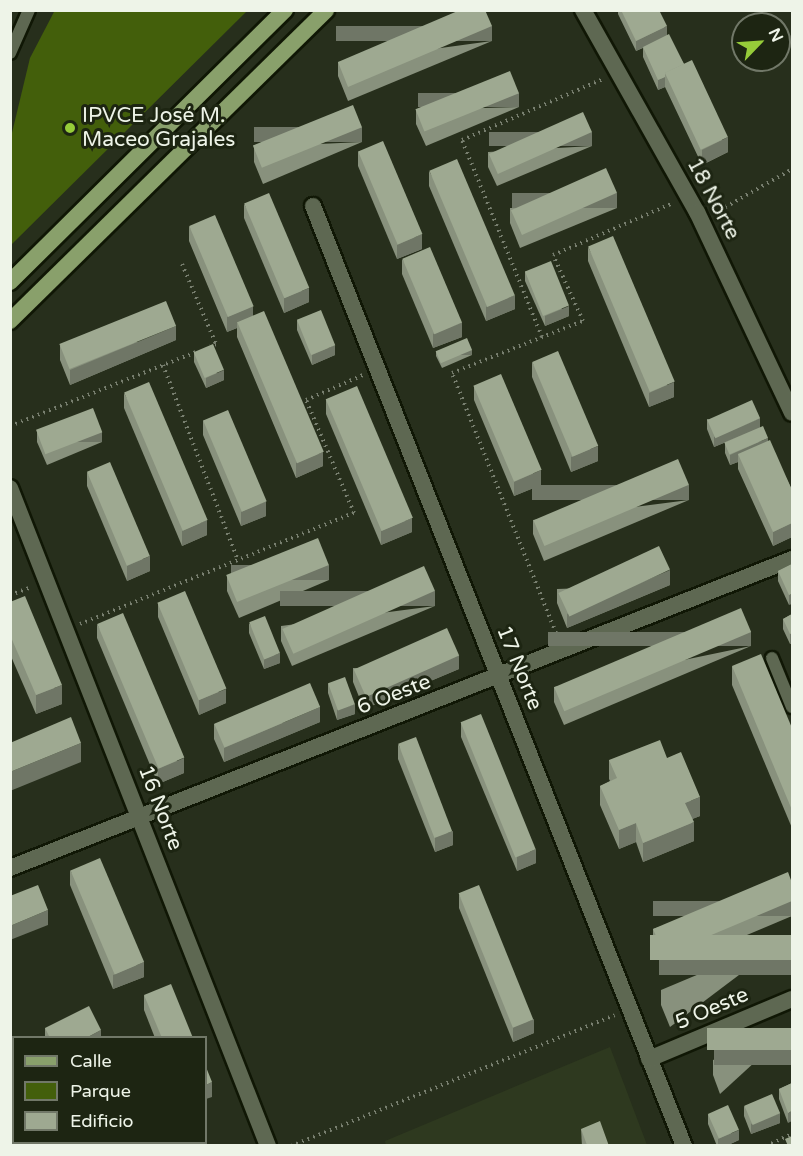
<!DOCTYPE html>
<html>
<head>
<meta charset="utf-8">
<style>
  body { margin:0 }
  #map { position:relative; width:803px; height:1156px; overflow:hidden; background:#272f1c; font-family:"Varela Round",sans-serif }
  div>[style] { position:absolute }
  .built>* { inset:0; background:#2e391f }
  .green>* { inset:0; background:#435f0b }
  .path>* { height:4px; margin-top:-2px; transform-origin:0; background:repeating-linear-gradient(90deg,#787f6f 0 1.5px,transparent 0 6px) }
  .roads { filter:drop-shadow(2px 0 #101705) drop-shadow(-2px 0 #101705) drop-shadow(0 2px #101705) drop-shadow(0 -2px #101705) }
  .service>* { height:12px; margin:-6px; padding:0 6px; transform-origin:6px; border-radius:6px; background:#5e6852 }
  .minor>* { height:16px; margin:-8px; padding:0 8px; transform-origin:8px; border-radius:8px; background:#5e6852 }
  .secondary>* { height:16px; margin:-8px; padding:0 8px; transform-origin:8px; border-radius:8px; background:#5e6852 }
  .primary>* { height:16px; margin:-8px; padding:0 8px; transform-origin:8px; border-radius:8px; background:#89a06b }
  .wall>* { inset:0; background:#88917d; transform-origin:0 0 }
  .shaded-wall>* { inset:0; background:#6f7666; transform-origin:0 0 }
  .building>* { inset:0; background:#9ea991; transform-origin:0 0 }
  .dots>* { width:16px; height:16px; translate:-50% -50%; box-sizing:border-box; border:3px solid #1d2512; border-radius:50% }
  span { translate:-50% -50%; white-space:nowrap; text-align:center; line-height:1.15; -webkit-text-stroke:6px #1d2512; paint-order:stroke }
  .poi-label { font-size:21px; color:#eef4e8 }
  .left { translate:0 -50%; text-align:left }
  .street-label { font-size:21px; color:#eef4e8 }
  .frame { position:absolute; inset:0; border:12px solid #eef4e8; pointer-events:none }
  .legend { position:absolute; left:12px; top:1036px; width:195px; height:108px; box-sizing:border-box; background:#1d2512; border:2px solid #717868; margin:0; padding:8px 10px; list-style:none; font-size:18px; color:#eef4e8 }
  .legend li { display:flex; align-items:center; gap:12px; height:30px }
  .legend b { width:30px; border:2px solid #717868 }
  .north { position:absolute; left:731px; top:12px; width:60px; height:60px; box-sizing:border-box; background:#1d2512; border:2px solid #717868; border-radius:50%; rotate:65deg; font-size:16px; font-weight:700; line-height:24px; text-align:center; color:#eef4e8 }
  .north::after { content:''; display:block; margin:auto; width:21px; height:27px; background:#96cc39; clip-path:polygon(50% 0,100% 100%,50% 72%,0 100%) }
</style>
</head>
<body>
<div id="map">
  <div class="built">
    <div style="clip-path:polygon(610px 1047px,647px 1145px,386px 1146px,385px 1141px)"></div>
  </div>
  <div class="green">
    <div style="clip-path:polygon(55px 10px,247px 11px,11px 245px,11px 137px,30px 58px)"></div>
  </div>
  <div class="path">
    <div style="left:715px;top:213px;width:89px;rotate:-29.7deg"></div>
    <div style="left:182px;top:264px;width:87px;rotate:67deg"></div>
    <div style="left:216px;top:344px;width:6px;rotate:162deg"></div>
    <div style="left:542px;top:337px;width:213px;rotate:-112.1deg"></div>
    <div style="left:462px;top:140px;width:154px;rotate:-23.4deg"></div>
    <div style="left:163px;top:365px;width:209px;rotate:69deg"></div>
    <div style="left:10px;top:426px;width:202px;rotate:-21.7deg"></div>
    <div style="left:10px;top:595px;width:20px;rotate:-20deg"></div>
    <div style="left:80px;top:624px;width:296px;rotate:-22.1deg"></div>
    <div style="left:354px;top:513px;width:123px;rotate:-113deg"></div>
    <div style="left:306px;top:400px;width:62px;rotate:-23.7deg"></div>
    <div style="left:556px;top:633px;width:280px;rotate:-111.8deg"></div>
    <div style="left:452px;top:373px;width:141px;rotate:-21.7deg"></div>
    <div style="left:583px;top:321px;width:72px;rotate:-114.4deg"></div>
    <div style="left:553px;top:255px;width:131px;rotate:-23.4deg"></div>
    <div style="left:291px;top:1146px;width:349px;rotate:-22deg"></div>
    <div style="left:766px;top:1146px;width:29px;rotate:-25deg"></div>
  </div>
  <div class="roads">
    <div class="service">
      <div style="left:10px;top:53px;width:47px;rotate:-66.2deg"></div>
      <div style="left:772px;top:658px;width:53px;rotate:67.8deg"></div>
    </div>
    <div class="minor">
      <div style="left:313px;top:206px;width:1011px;rotate:68.46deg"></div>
      <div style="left:10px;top:488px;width:707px;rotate:68.59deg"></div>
      <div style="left:10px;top:868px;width:841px;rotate:-21.56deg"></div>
      <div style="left:649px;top:1059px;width:155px;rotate:-22.8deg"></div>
      <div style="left:88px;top:1142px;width:4px;rotate:63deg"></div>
    </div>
    <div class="secondary">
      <div style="left:583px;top:10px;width:232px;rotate:60.6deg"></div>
      <div style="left:697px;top:212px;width:222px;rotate:64.7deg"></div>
    </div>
    <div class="primary">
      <div style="left:10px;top:282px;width:387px;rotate:-44.7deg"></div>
      <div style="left:10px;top:321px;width:443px;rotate:-44.5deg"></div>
    </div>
  </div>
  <div class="wall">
    <div style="clip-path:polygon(618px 10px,659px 10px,667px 36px,684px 64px,728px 152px,702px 165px,665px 87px,658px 90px,643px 57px,643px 48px,636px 51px,618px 14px)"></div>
    <div style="clip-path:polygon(492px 41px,348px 101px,338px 76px,338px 62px)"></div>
    <div style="clip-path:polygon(519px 107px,426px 146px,416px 124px,416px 110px)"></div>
    <div style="clip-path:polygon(362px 142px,263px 184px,254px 162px,254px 147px)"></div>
    <div style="clip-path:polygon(592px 146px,497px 186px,488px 167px,488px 152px)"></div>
    <div style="clip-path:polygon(358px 151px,422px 249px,397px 259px,358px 166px)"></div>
    <div style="clip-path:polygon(429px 171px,515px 309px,486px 321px,429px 186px)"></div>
    <div style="clip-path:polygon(244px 204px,309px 302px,284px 313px,244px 218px)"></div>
    <div style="clip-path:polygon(510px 208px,617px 208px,520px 248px,510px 223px)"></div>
    <div style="clip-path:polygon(189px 226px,253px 315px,323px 466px,296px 478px,237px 337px,237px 328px,227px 332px,189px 241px)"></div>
    <div style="clip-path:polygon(588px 247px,674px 397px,649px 407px,588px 261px)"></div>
    <div style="clip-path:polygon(402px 259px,462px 337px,433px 348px,402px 274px)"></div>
    <div style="clip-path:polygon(525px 271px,569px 316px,545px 326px,525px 281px)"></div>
    <div style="clip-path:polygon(297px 320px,335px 355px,312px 365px,297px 330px)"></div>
    <div style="clip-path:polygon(176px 340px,70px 385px,60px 360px,60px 346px)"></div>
    <div style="clip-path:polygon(436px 351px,472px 355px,442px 368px,436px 356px)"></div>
    <div style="clip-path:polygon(194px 352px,224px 380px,206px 388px,194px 362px)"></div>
    <div style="clip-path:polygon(532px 362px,598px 461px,571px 472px,532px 377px)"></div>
    <div style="clip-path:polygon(474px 386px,541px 485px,514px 496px,474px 400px)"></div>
    <div style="clip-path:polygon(124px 393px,207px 535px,182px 546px,124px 408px)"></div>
    <div style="clip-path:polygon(326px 399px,412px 532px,381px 545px,326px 414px)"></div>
    <div style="clip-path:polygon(707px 419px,760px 428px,714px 447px,707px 429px)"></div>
    <div style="clip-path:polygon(203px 420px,266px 516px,241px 526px,203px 435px)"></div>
    <div style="clip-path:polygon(37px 432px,102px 442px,47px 465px,37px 442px)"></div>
    <div style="clip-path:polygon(768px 441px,792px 490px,792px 537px,773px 546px,738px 469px,738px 462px,730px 465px,725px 453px,725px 443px)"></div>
    <div style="clip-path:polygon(87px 472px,150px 571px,127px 581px,87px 486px)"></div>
    <div style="clip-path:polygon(689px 500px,544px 561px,533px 534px,533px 520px)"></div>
    <div style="clip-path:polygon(792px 564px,789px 605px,778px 581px,778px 571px)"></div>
    <div style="clip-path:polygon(227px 577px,329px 580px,239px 618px,227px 591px)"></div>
    <div style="clip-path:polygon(670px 585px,567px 628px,557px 603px,557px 589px)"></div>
    <div style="clip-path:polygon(10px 602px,62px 704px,36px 714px,10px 654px)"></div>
    <div style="clip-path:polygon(158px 603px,226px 703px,199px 715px,158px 617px)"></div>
    <div style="clip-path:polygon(435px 606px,292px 666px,281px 641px,281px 626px)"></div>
    <div style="clip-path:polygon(792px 614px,792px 643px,790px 644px,783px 629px,783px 619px)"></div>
    <div style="clip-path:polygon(249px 623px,280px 663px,264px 669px,249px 633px)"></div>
    <div style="clip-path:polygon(97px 624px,184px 773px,158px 784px,97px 638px)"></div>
    <div style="clip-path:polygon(751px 646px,564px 725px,554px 702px,554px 687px)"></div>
    <div style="clip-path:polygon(732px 666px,792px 728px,792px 828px,732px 685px)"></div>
    <div style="clip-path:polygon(353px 668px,459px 669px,364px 709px,353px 682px)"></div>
    <div style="clip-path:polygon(328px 683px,355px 714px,337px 720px,328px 693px)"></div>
    <div style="clip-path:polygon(320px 722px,224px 762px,214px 739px,214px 724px)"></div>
    <div style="clip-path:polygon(461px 722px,536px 863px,517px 871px,461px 737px)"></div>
    <div style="clip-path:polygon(398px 744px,453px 845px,435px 852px,398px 759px)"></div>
    <div style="clip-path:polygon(667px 758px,700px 816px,692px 819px,694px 841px,643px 862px,636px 842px,619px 849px,600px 805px,600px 786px,610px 781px,609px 779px,609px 760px)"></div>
    <div style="clip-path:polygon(70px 870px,144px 977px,113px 989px,70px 885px)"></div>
    <div style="clip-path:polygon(792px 883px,792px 916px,664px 970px,653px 944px,653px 929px)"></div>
    <div style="clip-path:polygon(459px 894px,534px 1033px,513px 1042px,459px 908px)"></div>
    <div style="clip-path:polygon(792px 935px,670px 1027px,661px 1005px,661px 990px)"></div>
    <div style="clip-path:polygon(144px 995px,193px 1038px,155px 1038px,144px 1010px)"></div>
    <div style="clip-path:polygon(45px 1028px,101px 1038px,45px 1038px)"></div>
    <div style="clip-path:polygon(792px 1028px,720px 1094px,713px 1075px,713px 1060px)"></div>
    <div style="clip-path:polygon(792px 1083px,788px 1123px,779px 1099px,779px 1089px)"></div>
    <div style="clip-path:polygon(744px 1106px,780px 1123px,751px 1134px,744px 1116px)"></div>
    <div style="clip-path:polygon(708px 1114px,739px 1140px,726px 1146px,717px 1146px,708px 1124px)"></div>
    <div style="clip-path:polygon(581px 1129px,609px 1146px,582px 1146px)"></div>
    <div style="left:112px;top:1143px;width:28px;height:3px"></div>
  </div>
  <div class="shaded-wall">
    <div style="left:492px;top:26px;width:15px;height:156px;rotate:90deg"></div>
    <div style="clip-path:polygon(667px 26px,667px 36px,636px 51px,636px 41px)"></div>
    <div style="clip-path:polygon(665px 77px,665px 87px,658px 90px,658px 80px)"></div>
    <div style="left:519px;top:93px;width:14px;height:101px;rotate:90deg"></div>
    <div style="left:362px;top:127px;width:15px;height:108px;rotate:90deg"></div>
    <div style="left:592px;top:132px;width:14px;height:103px;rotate:90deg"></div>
    <div style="clip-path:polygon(728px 137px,728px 152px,702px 165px,702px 150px)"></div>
    <div style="left:617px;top:193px;width:15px;height:105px;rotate:90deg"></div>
    <div style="clip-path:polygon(422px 234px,422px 249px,397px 259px,397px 245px)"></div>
    <div style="clip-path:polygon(309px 288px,309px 302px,284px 313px,284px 298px)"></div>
    <div style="clip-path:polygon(515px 295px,515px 309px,486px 321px,486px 307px)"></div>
    <div style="clip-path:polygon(253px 306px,253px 321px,237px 322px,237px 328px,227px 332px,227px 317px)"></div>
    <div style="clip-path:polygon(569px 306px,569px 316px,545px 326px,545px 316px)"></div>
    <div style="clip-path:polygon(462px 322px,462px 337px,433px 348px,433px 334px)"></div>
    <div style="clip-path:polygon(176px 326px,176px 340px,70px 385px,70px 370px)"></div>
    <div style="clip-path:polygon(335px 345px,335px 355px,312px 365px,312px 355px)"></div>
    <div style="left:472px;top:350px;width:5px;height:33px;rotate:90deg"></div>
    <div style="clip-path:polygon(224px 370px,224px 380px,206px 388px,206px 378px)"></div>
    <div style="clip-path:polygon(674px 382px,674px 397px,649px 407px,649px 393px)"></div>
    <div style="clip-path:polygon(760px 418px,760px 428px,714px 447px,714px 437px)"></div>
    <div style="left:102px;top:432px;width:10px;height:60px;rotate:90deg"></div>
    <div style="clip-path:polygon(768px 438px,768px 448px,738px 454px,738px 462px,730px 465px,730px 455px)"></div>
    <div style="clip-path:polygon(598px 446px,598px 461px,571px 472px,571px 457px)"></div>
    <div style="clip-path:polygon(323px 452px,323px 466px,296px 478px,296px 463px)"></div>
    <div style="clip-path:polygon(541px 470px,541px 485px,514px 496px,514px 482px)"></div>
    <div style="left:689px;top:485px;width:15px;height:157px;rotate:90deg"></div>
    <div style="clip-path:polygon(266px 501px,266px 516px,241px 526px,241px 512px)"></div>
    <div style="clip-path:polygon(412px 518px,412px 532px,381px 545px,381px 531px)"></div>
    <div style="clip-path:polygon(207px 520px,207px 535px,182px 546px,182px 531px)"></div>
    <div style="clip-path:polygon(792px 523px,792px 537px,773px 546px,773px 532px)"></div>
    <div style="clip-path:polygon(150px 556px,150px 571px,127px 581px,127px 566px)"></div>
    <div style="left:329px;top:565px;width:15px;height:98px;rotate:90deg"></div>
    <div style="clip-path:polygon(670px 570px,670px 585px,567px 628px,567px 614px)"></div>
    <div style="left:435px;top:591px;width:15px;height:155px;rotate:90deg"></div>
    <div style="clip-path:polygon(792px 594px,792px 604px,789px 605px,789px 595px)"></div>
    <div style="left:751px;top:632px;width:14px;height:203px;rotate:90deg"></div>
    <div style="clip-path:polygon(792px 633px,792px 643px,790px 644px,790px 634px)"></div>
    <div style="clip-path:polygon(280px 653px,280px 663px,264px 669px,264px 659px)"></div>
    <div style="clip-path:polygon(459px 655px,459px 669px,364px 709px,364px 694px)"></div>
    <div style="clip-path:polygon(62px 685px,62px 704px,36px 714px,36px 695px)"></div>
    <div style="clip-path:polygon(226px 689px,226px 703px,199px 715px,199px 700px)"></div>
    <div style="clip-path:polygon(355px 704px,355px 714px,337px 720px,337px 710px)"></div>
    <div style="clip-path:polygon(320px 707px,320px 722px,224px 762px,224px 748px)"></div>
    <div style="clip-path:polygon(81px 743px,81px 762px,10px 791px,10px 772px)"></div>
    <div style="clip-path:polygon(184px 758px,184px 773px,158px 784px,158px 769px)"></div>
    <div style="clip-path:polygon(700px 797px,700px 816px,685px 822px,685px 803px)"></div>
    <div style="clip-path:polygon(694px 822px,694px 841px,643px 862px,643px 843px)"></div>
    <div style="clip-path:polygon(636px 823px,636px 842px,619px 849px,619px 830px)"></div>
    <div style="clip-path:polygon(453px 831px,453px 845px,435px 852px,435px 837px)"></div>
    <div style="clip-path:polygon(536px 849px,536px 863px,517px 871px,517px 857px)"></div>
    <div style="left:792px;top:901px;width:15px;height:139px;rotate:90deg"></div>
    <div style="clip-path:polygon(48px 910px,48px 925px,10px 940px,10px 926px)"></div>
    <div style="left:792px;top:960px;width:15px;height:133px;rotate:90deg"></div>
    <div style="clip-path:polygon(144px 962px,144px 977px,113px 989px,113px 975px)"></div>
    <div style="clip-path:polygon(534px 1019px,534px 1033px,513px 1042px,513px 1027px)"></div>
    <div style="clip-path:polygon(101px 1030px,101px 1038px,86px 1038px)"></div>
    <div style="left:792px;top:1050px;width:15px;height:78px;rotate:90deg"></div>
    <div style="clip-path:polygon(212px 1082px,212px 1097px,206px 1099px,206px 1085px)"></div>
    <div style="clip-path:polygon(792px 1111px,792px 1121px,788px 1123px,788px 1113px)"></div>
    <div style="clip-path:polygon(780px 1113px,780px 1123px,751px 1134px,751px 1124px)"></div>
    <div style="clip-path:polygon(739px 1130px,739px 1140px,726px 1146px,718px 1146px,718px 1139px)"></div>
    <div style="clip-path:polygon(158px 1143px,170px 1143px,163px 1146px,155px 1146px,155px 1144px)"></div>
  </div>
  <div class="building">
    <div style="clip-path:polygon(460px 10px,485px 10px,492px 26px,348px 87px,338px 62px)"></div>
    <div style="clip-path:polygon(621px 10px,659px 10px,667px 26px,636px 41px)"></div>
    <div style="clip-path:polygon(669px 34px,684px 64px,665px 73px,665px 77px,658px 80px,643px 47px)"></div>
    <div style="left:692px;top:60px;width:85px;height:30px;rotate:65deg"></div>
    <div style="left:510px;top:71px;width:24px;height:102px;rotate:68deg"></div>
    <div style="left:353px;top:105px;width:24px;height:108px;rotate:68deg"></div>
    <div style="left:583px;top:112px;width:22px;height:103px;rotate:66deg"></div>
    <div style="left:383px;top:141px;width:101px;height:27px;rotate:67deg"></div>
    <div style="left:457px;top:159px;width:148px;height:30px;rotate:67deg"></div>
    <div style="left:606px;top:168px;width:27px;height:104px;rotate:66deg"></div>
    <div style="left:269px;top:193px;width:103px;height:27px;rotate:67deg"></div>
    <div style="left:215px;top:215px;width:99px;height:28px;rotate:67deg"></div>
    <div style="left:613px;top:236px;width:158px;height:27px;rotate:67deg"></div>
    <div style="left:430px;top:247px;width:82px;height:30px;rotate:67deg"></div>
    <div style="left:551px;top:261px;width:48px;height:28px;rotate:68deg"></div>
    <div style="left:166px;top:301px;width:27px;height:115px;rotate:68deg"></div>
    <div style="left:321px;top:310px;width:38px;height:26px;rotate:68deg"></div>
    <div style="left:264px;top:311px;width:153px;height:29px;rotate:67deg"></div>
    <div style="left:467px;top:338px;width:13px;height:34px;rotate:67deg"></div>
    <div style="left:213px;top:344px;width:28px;height:21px;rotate:67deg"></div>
    <div style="left:558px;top:351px;width:103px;height:28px;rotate:67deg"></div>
    <div style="left:501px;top:374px;width:104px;height:30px;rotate:67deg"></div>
    <div style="left:149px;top:382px;width:150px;height:27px;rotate:67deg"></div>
    <div style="left:357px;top:386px;width:143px;height:34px;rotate:67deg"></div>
    <div style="left:752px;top:400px;width:20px;height:49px;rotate:66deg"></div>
    <div style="left:93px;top:408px;width:26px;height:61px;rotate:69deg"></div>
    <div style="left:228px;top:410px;width:99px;height:27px;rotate:67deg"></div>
    <div style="left:763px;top:426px;width:13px;height:42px;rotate:67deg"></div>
    <div style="clip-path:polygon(770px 440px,792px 490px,792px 523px,773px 532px,738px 454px)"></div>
    <div style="left:678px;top:459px;width:28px;height:157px;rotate:67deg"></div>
    <div style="left:110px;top:462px;width:102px;height:25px;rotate:67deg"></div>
    <div style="left:318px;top:538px;width:29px;height:99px;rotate:68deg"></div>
    <div style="left:659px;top:546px;width:26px;height:111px;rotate:65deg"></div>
    <div style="clip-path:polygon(792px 564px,792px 594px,789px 595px,778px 571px)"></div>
    <div style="left:424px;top:566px;width:27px;height:155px;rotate:66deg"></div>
    <div style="left:185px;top:591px;width:106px;height:30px;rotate:67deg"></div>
    <div style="clip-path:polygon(25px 596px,62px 685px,36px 695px,10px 635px,10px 602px)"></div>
    <div style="left:741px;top:608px;width:26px;height:203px;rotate:67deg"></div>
    <div style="left:123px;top:613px;width:157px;height:28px;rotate:67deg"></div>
    <div style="clip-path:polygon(792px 614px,792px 633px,790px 634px,783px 619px)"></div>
    <div style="left:265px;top:616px;width:40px;height:17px;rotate:68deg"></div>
    <div style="left:447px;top:628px;width:30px;height:102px;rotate:66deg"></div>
    <div style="clip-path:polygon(761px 654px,792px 728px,792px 810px,732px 666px)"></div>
    <div style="left:345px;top:677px;width:29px;height:18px;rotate:70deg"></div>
    <div style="left:310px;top:683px;width:26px;height:104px;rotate:67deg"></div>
    <div style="left:481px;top:714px;width:146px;height:22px;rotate:68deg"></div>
    <div style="clip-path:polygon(71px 717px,81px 743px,10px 772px,10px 743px)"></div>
    <div style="left:416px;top:737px;width:101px;height:19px;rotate:69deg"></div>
    <div style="clip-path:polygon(660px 740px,667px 758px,681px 752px,700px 797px,685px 803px,694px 822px,643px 843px,636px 823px,619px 830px,600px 786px,617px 778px,609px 760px)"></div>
    <div style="left:100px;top:858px;width:113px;height:32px;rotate:67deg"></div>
    <div style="clip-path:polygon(788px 872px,792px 883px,792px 901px,664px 955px,653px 929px)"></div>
    <div style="clip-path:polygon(38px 885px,48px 910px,10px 926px,10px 896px)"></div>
    <div style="left:479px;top:885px;width:145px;height:22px;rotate:68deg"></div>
    <div style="left:792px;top:935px;width:25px;height:142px;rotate:90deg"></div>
    <div style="clip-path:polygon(171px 984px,193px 1038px,162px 1038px,144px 995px)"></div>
    <div style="clip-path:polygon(89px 1006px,101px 1030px,86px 1038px,50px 1038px,45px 1028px)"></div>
    <div style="left:792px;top:1028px;width:22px;height:85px;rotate:90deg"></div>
    <div style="clip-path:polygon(206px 1067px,212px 1082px,206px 1085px)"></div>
    <div style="clip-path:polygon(792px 1083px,792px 1111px,788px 1113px,779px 1089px)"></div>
    <div style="left:772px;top:1094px;width:21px;height:30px;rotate:67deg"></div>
    <div style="left:728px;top:1105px;width:27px;height:22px;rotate:66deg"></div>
    <div style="clip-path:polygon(600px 1121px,609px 1146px,586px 1146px,587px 1145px,581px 1129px)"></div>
    <div style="clip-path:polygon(792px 1136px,792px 1146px,788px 1146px,785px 1139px)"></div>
    <div style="clip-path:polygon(116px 1143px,139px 1143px,132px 1146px,117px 1146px)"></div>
    <div style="clip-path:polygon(183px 1143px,193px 1143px,194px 1146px,176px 1146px)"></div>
  </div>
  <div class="dots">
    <div style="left:70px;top:128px;background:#96cc39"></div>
  </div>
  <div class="poi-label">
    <span class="left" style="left:82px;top:128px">IPVCE José M.<br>Maceo Grajales</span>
  </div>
  <div class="street-label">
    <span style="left:713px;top:199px;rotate:62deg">18 Norte</span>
    <span style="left:519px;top:668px;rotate:68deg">17 Norte</span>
    <span style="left:394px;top:695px;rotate:-21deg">6 Oeste</span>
    <span style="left:160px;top:808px;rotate:69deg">16 Norte</span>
    <span style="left:712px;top:1009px;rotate:-23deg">5 Oeste</span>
  </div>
  <div class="frame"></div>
  <ul class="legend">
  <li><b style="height:8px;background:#89a06b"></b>Calle</li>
  <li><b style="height:16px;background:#435f0b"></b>Parque</li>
  <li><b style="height:16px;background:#9ea991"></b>Edificio</li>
  </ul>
  <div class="north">N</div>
</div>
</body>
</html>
